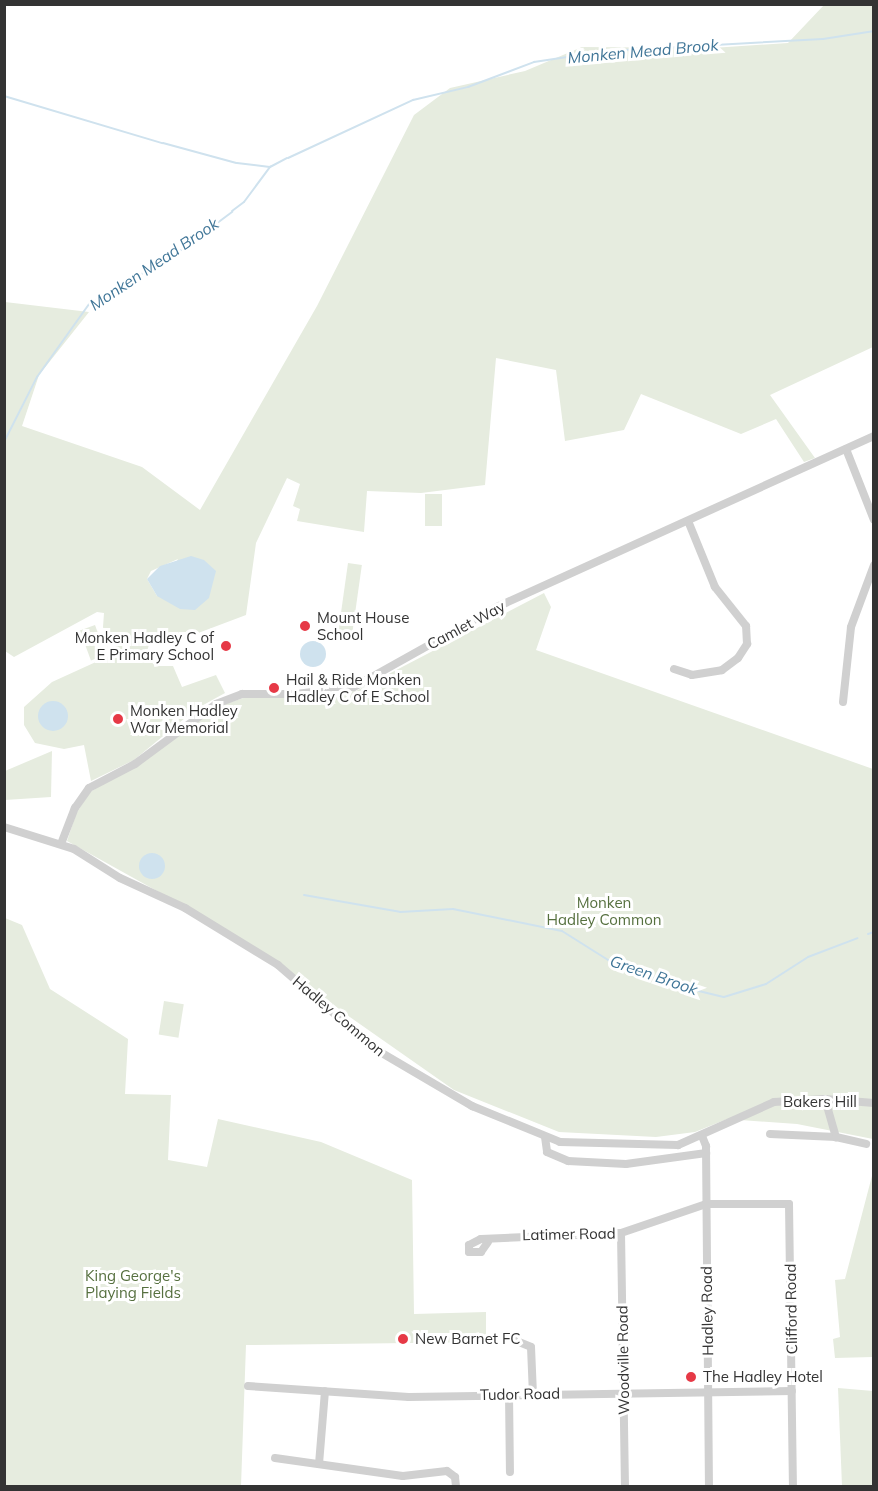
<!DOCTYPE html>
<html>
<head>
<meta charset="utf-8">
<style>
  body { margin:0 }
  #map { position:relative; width:878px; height:1491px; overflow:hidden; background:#fff; font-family:Mulish,sans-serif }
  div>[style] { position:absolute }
  .green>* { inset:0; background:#e6ecdf; transform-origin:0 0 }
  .water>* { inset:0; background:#cfe2ee }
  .round { border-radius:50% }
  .stream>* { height:2px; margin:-1px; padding:0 1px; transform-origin:1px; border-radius:1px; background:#cfe2ee }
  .minor>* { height:8px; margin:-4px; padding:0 4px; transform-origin:4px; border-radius:4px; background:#d0d0d0 }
  .dots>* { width:16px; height:16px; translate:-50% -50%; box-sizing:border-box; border:3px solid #fff; border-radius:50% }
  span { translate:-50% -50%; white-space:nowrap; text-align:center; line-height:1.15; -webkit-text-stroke:6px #fff; paint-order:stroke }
  .poi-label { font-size:15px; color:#333 }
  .left { translate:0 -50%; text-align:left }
  .right { translate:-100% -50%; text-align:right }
  .street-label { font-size:15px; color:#333 }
  .park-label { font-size:15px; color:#56703f }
  .water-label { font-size:16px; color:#3f7597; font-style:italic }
  .frame { position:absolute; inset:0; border:6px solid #333; pointer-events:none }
</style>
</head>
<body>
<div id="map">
  <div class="green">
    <div style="clip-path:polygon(evenodd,824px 5px,873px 5px,873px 347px,770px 395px,815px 458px,804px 462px,776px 419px,741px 434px,641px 394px,624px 430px,565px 441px,556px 370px,496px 358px,485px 485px,421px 493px,367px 491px,364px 532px,297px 521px,300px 509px,293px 506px,300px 484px,287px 478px,256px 543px,246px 615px,177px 641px,151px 639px,145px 657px,156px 666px,173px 666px,182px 687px,216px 675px,225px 693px,196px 709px,134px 760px,91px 781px,84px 745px,64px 749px,35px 743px,24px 725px,24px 707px,52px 682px,109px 656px,103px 627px,104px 613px,97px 612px,14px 657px,5px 651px,5px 302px,89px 312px,39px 375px,22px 426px,142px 467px,200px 510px,317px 306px,414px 115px,450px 88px,525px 71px,582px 47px,712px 48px,788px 43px,824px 5px,178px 559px,157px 596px,147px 579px,151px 571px,178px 559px)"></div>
    <div style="left:425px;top:494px;width:17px;height:32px"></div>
    <div style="left:348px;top:563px;width:14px;height:70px;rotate:8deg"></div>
    <div style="clip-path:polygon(544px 593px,551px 607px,536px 650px,873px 769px,873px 1139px,797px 1124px,727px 1119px,695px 1132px,656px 1137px,559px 1132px,454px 1090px,220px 926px,67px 841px,76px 814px,89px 793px,217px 707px,246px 697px,356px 691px)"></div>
    <div style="left:95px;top:625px;width:32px;height:16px;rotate:70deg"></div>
    <div style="clip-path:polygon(52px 751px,51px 797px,5px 800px,5px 771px)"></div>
    <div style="clip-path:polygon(5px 918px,22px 925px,50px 989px,128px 1039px,125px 1094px,171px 1095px,168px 1160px,207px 1167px,218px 1119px,321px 1142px,412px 1180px,414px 1314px,486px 1312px,486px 1342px,246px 1345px,241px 1486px,5px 1486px)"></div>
    <div style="left:164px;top:1001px;width:20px;height:34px;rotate:9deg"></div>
    <div style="clip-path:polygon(873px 1172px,873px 1357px,835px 1358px,833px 1339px,840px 1337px,835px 1280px,845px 1279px)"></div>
    <div style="clip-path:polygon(838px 1388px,873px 1391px,873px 1486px,842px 1486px)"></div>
  </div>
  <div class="water">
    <div style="clip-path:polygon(191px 556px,204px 560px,216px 571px,209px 598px,195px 610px,180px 609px,157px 596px,147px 579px,160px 566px)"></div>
    <div class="round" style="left:300px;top:641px;width:26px;height:26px"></div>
    <div class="round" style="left:38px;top:701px;width:30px;height:30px"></div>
    <div class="round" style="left:139px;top:853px;width:26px;height:26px"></div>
  </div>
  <div class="stream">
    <div style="left:4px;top:96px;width:165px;rotate:16.6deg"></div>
    <div style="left:163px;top:143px;width:76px;rotate:15.3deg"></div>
    <div style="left:288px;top:158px;width:138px;rotate:-24.9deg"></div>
    <div style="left:413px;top:100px;width:57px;rotate:-13.3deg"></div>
    <div style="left:468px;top:87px;width:71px;rotate:-20.7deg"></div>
    <div style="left:534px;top:62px;width:74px;rotate:-8.6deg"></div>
    <div style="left:607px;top:51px;width:216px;rotate:-3.2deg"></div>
    <div style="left:823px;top:39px;width:52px;rotate:-8.9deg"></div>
    <div style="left:237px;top:163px;width:33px;rotate:7deg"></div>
    <div style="left:232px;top:211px;width:15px;rotate:-37deg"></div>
    <div style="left:244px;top:202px;width:44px;rotate:-53.4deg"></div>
    <div style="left:270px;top:167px;width:19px;rotate:-28deg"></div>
    <div style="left:4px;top:442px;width:73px;rotate:-63.1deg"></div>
    <div style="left:37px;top:377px;width:90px;rotate:-54.5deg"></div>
    <div style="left:89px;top:304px;width:97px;rotate:-29.7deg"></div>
    <div style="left:173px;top:256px;width:74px;rotate:-36.7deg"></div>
    <div style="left:304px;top:895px;width:97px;rotate:10deg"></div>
    <div style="left:400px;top:912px;width:53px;rotate:-3.2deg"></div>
    <div style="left:453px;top:909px;width:111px;rotate:11.4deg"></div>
    <div style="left:562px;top:931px;width:54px;rotate:32.2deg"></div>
    <div style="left:608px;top:960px;width:71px;rotate:20.7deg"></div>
    <div style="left:674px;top:985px;width:51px;rotate:13.5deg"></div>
    <div style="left:724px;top:997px;width:44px;rotate:-17.2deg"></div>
    <div style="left:766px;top:984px;width:50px;rotate:-32.7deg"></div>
    <div style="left:808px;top:957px;width:53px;rotate:-20.8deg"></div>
    <div style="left:868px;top:934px;width:6px;rotate:-18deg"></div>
  </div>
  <div class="minor">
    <div style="left:846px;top:449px;width:76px;rotate:68.5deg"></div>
    <div style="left:674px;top:669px;width:19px;rotate:18deg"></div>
    <div style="left:692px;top:675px;width:30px;rotate:-9deg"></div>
    <div style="left:722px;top:670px;width:20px;rotate:-37deg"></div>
    <div style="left:738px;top:658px;width:17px;rotate:-57deg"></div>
    <div style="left:747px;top:644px;width:18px;rotate:-93deg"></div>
    <div style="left:746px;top:626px;width:50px;rotate:-128.5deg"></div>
    <div style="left:715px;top:587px;width:71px;rotate:-112.2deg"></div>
    <div style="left:843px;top:702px;width:75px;rotate:-83.9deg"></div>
    <div style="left:851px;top:627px;width:66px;rotate:-69.6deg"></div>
    <div style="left:4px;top:827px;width:73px;rotate:17.4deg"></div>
    <div style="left:74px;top:849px;width:54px;rotate:32.2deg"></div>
    <div style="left:120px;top:878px;width:72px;rotate:24.8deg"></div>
    <div style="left:185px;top:908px;width:109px;rotate:31.5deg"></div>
    <div style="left:278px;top:965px;width:128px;rotate:40.9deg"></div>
    <div style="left:375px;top:1049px;width:113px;rotate:30.4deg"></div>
    <div style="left:472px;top:1106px;width:95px;rotate:22.2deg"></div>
    <div style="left:560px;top:1142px;width:118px;rotate:1.5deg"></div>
    <div style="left:678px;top:1145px;width:105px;rotate:-24.1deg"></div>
    <div style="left:774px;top:1102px;width:51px;rotate:-3.4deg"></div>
    <div style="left:825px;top:1099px;width:49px;rotate:4.7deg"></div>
    <div style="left:61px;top:844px;width:39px;rotate:-69deg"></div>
    <div style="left:75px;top:808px;width:24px;rotate:-55deg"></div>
    <div style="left:89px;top:788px;width:52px;rotate:-27.6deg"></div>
    <div style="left:135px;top:764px;width:101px;rotate:-36.5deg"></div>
    <div style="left:216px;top:704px;width:28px;rotate:-21deg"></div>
    <div style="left:242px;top:694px;width:54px"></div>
    <div style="left:296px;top:694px;width:58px;rotate:-6.9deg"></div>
    <div style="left:354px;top:687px;width:166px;rotate:-29.2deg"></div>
    <div style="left:499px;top:606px;width:412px;rotate:-24.4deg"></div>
    <div style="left:825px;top:1099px;width:40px;rotate:74deg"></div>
    <div style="left:770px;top:1134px;width:66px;rotate:2.6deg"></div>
    <div style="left:836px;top:1137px;width:31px;rotate:13deg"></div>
    <div style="left:702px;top:1136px;width:11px;rotate:68deg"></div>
    <div style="left:706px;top:1146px;width:340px;rotate:89.5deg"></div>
    <div style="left:545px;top:1137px;width:15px;rotate:82deg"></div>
    <div style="left:547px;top:1152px;width:23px;rotate:23deg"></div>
    <div style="left:568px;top:1161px;width:58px;rotate:3deg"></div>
    <div style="left:626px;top:1164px;width:81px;rotate:-7.8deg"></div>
    <div style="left:621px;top:1233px;width:253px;rotate:89.1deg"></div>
    <div style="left:488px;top:1242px;width:12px;rotate:125deg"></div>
    <div style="left:481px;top:1252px;width:12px;rotate:180deg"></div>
    <div style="left:469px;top:1252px;width:7px;rotate:-90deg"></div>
    <div style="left:469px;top:1245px;width:13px;rotate:-27deg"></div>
    <div style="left:481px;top:1239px;width:140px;rotate:-2.5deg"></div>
    <div style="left:621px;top:1233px;width:90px;rotate:-18.8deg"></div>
    <div style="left:706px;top:1204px;width:83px"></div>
    <div style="left:789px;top:1204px;width:282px;rotate:89.2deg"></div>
    <div style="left:514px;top:1340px;width:18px;rotate:22deg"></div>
    <div style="left:531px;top:1347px;width:47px;rotate:87.6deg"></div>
    <div style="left:248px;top:1386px;width:161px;rotate:3.9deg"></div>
    <div style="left:409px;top:1397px;width:383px;rotate:-0.9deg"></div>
    <div style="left:509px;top:1394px;width:78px;rotate:89.3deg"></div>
    <div style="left:275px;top:1458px;width:129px;rotate:8deg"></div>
    <div style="left:403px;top:1476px;width:44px;rotate:-6.5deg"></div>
    <div style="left:447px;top:1471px;width:10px;rotate:37deg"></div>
    <div style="left:455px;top:1477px;width:9px;rotate:84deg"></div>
    <div style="left:319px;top:1464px;width:73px;rotate:-85.3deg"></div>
  </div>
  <div class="dots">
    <div style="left:305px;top:626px;background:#e63946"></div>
    <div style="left:226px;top:646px;background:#e63946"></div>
    <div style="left:274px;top:688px;background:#e63946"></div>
    <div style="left:118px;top:719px;background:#e63946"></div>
    <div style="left:403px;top:1339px;background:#e63946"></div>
    <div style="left:691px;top:1377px;background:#e63946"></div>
  </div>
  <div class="poi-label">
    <span class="left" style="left:317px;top:626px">Mount House<br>School</span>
    <span class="right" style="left:214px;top:646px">Monken Hadley C of<br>E Primary School</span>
    <span class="left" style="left:286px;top:688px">Hail &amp; Ride Monken<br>Hadley C of E School</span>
    <span class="left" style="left:130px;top:719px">Monken Hadley<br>War Memorial</span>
    <span class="left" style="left:415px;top:1339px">New Barnet FC</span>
    <span class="left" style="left:703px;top:1377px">The Hadley Hotel</span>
  </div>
  <div class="street-label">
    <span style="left:466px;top:625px;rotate:-28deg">Camlet Way</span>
    <span style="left:339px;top:1016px;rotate:40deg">Hadley Common</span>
    <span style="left:820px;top:1102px">Bakers Hill</span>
    <span style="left:569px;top:1234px;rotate:-1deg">Latimer Road</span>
    <span style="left:791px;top:1309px;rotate:-91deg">Clifford Road</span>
    <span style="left:707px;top:1311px;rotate:-91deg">Hadley Road</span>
    <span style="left:623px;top:1360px;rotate:-91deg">Woodville Road</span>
    <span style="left:520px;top:1394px;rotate:-1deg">Tudor Road</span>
  </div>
  <div class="park-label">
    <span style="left:604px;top:911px">Monken<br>Hadley Common</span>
    <span style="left:133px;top:1284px">King George's<br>Playing Fields</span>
  </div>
  <div class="water-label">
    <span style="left:643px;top:51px;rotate:-5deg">Monken Mead Brook</span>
    <span style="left:154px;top:264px;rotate:-34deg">Monken Mead Brook</span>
    <span style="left:654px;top:975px;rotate:19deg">Green Brook</span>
  </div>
  <div class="frame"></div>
</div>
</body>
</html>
